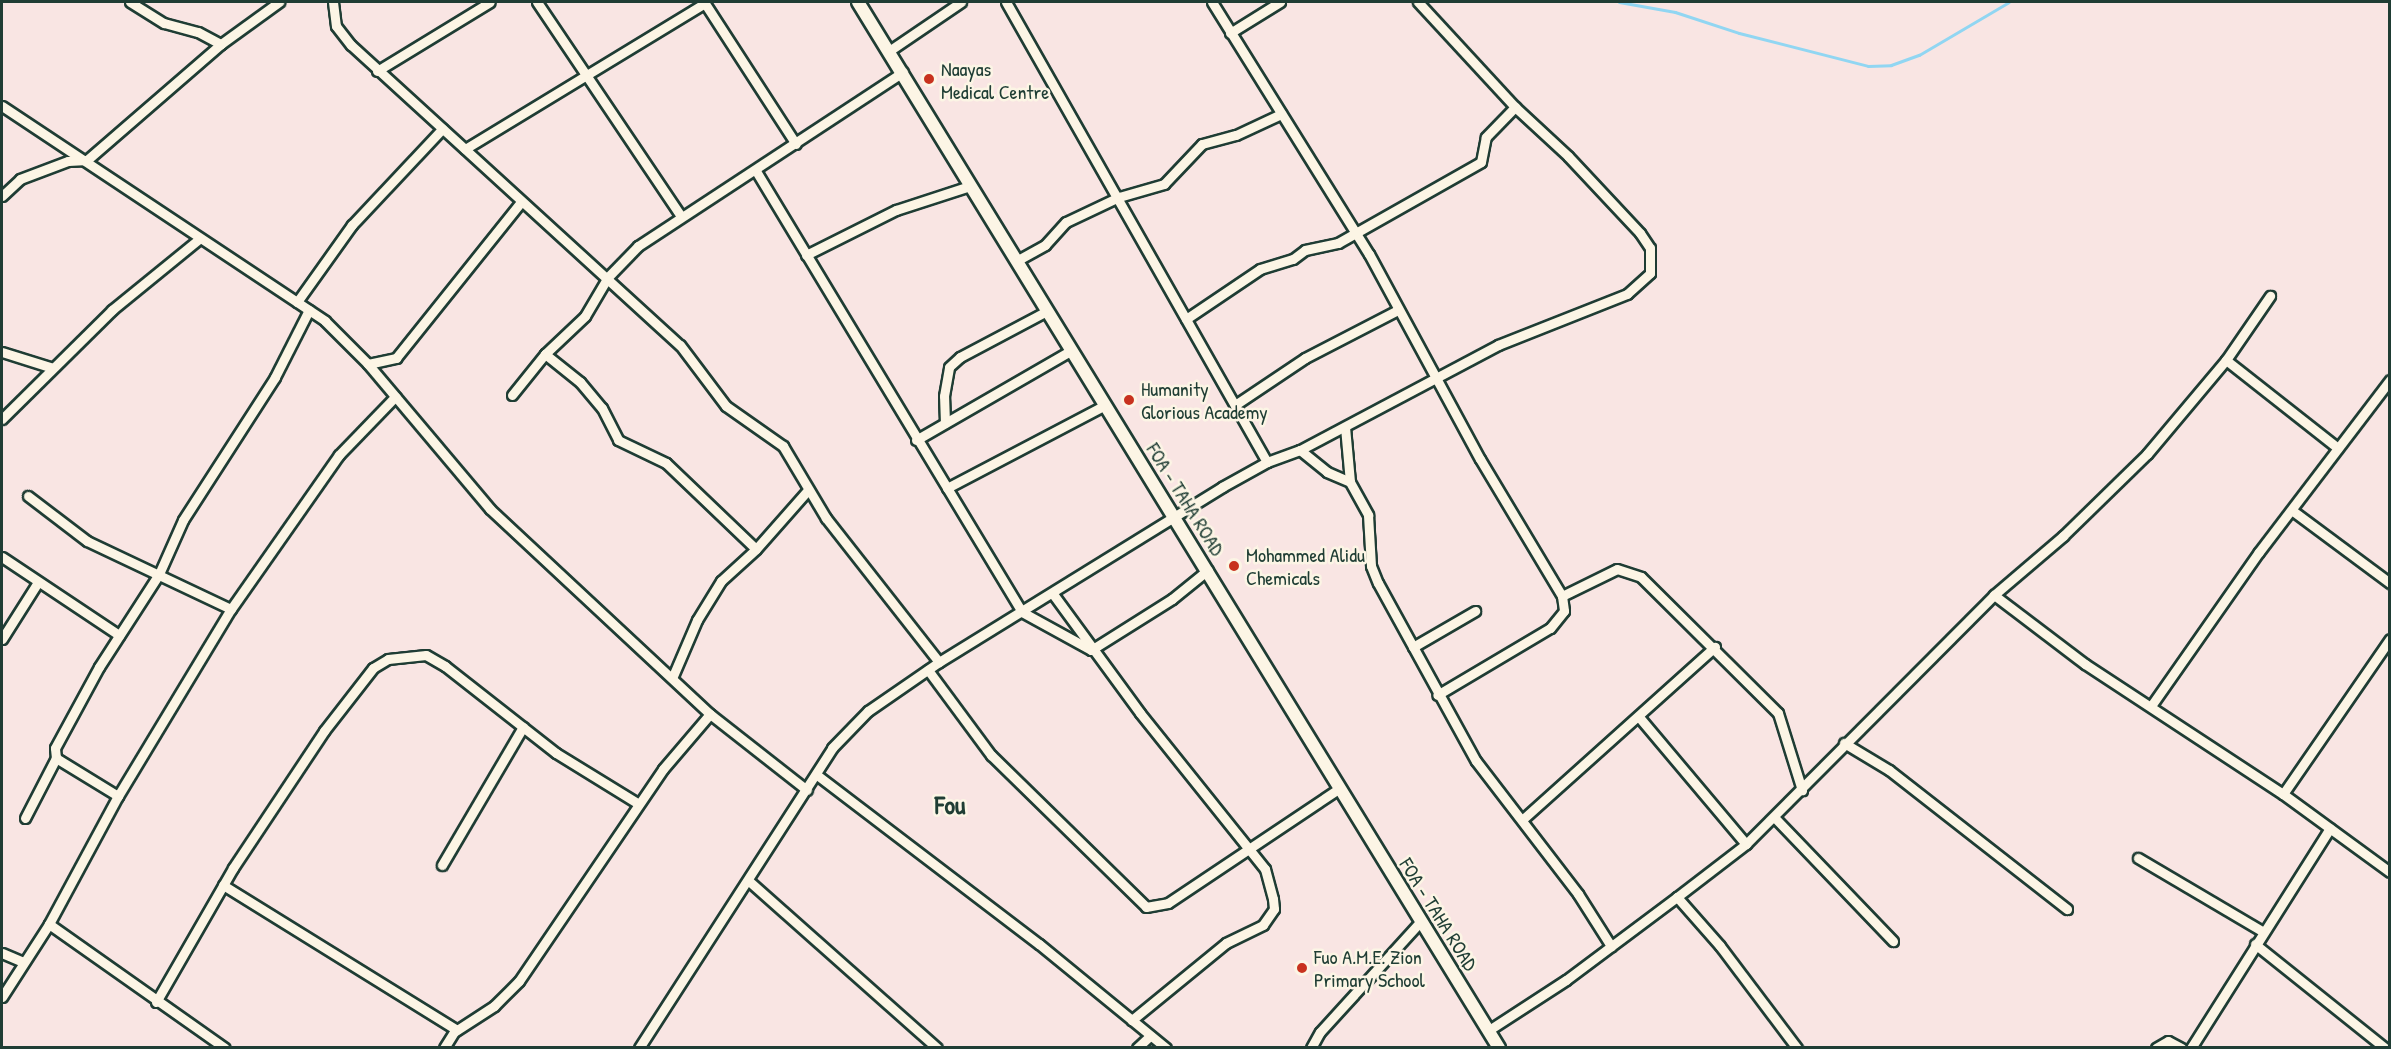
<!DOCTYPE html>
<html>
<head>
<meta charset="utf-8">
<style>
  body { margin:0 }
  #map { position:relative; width:2391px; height:1049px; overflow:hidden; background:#f9e5e3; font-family:"Patrick Hand",sans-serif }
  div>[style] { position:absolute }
  .stream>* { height:3px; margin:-1.5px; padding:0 1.5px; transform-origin:1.5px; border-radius:1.5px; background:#91d6f2 }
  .roads { filter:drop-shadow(2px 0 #1f3d34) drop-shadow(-2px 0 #1f3d34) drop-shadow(0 2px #1f3d34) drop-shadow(0 -2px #1f3d34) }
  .minor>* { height:9px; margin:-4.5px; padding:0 4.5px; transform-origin:4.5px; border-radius:4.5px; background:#fcf5e5 }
  .tertiary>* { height:12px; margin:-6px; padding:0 6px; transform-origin:6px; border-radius:6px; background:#fcf5e5 }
  .dots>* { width:16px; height:16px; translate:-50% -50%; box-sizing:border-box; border:3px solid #fcf5e5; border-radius:50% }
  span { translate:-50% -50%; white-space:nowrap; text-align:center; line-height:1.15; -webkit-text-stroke:5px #fcf5e5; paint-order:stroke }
  .poi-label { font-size:20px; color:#1f3d34 }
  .left { translate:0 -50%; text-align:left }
  .street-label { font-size:20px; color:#1f3d34 }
  .district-label { font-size:26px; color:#1f3d34; font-weight:700 }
  .frame { position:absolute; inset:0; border:3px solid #1f3d34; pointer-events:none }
</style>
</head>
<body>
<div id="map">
  <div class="stream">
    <div style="left:1619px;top:2px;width:57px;rotate:10.1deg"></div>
    <div style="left:1675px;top:12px;width:67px;rotate:18.2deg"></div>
    <div style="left:1739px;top:33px;width:133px;rotate:14.3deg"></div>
    <div style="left:1868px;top:66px;width:23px;rotate:-2deg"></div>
    <div style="left:1891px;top:65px;width:30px;rotate:-20deg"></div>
    <div style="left:1919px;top:55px;width:104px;rotate:-30.5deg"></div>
  </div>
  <div class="roads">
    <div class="minor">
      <div style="left:130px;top:2px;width:40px;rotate:32deg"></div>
      <div style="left:164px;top:23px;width:35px;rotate:15deg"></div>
      <div style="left:198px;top:32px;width:26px;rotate:28deg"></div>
      <div style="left:333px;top:2px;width:24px;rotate:83deg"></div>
      <div style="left:336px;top:26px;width:24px;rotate:52deg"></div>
      <div style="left:351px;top:45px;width:445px;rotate:42.4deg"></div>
      <div style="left:680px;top:345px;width:76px;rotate:53deg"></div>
      <div style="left:726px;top:406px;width:70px;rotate:35.1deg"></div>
      <div style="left:783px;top:446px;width:84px;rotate:59.2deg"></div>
      <div style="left:826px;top:518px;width:183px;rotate:51.9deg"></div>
      <div style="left:537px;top:2px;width:257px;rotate:56.1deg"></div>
      <div style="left:704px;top:2px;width:169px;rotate:57.1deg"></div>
      <div style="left:1006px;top:2px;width:529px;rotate:60.43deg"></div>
      <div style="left:1212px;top:2px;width:297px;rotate:58.1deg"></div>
      <div style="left:1369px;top:254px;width:233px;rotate:61.6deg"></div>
      <div style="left:1480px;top:459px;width:160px;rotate:59.1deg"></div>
      <div style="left:1562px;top:596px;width:15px;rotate:82deg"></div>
      <div style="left:1564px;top:611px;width:22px;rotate:129deg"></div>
      <div style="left:1550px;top:628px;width:131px;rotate:149.3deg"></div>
      <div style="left:1230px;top:33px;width:59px;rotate:-31.8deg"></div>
      <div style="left:889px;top:51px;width:87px;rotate:-34.2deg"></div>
      <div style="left:377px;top:71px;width:132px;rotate:-31.4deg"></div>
      <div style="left:2px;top:106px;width:388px;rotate:33.6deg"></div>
      <div style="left:325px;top:321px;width:61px;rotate:45deg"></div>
      <div style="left:368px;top:364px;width:189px;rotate:49.9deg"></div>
      <div style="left:490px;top:509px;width:301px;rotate:43deg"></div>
      <div style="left:710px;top:714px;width:123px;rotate:38.1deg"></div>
      <div style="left:465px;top:149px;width:281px;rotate:-31.3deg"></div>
      <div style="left:756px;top:171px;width:515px;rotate:58.9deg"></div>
      <div style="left:1022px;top:612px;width:79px;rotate:28.8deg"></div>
      <div style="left:2px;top:196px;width:25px;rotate:-43deg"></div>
      <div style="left:20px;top:179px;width:51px;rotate:-20.6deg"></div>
      <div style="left:68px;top:161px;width:19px;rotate:-3deg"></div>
      <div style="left:87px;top:160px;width:177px;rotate:-40.9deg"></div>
      <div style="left:221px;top:44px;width:72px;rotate:-35.9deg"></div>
      <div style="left:806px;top:255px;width:101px;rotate:-26.6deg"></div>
      <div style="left:896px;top:210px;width:78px;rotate:-18deg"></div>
      <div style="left:1018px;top:260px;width:31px;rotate:-29deg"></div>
      <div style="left:1045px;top:245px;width:31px;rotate:-48deg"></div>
      <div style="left:1066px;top:222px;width:59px;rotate:-25.3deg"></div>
      <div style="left:1119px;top:197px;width:47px;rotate:-16.1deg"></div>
      <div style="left:1164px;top:184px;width:55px;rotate:-46.5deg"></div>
      <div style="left:1202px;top:144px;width:35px;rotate:-15deg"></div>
      <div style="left:1236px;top:135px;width:50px;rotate:-25deg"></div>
      <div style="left:297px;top:302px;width:95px;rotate:-54.5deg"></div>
      <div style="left:352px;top:225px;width:132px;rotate:-46.8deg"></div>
      <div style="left:1186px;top:319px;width:89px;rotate:-34deg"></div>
      <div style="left:1260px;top:269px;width:34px;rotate:-17deg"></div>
      <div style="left:1293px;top:259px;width:15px;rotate:-37deg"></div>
      <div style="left:1305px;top:250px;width:34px;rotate:-12deg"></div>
      <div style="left:1338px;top:243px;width:164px;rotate:-29.5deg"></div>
      <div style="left:1481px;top:162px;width:25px;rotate:-79deg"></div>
      <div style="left:1486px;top:137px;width:42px;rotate:-46deg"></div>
      <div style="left:2px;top:352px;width:53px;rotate:17.4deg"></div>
      <div style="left:545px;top:354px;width:45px;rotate:38.7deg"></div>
      <div style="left:580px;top:382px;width:34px;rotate:50deg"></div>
      <div style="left:602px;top:408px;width:36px;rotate:63deg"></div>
      <div style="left:618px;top:440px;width:53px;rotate:25.6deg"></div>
      <div style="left:666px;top:463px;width:124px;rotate:43.7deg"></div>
      <div style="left:2226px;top:360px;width:142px;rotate:38.2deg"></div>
      <div style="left:368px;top:364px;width:29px;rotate:-12deg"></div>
      <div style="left:396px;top:358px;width:200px;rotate:-51.3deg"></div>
      <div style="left:512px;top:395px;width:53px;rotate:-51.2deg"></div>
      <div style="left:545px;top:354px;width:55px;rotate:-43.5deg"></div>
      <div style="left:585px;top:316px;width:45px;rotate:-59.5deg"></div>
      <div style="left:608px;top:277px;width:43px;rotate:-45.9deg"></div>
      <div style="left:638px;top:246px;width:317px;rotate:-33.3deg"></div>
      <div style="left:1235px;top:405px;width:84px;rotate:-33.9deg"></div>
      <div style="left:1305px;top:358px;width:105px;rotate:-27.3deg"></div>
      <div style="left:2px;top:419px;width:155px;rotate:-44.7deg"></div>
      <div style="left:112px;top:310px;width:112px;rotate:-39.2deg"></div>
      <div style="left:945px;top:423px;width:27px;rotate:-92deg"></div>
      <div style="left:944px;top:396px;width:29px;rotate:-80deg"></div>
      <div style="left:949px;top:367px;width:15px;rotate:-42deg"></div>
      <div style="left:960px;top:357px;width:98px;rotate:-27.9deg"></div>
      <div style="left:1345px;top:427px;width:55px;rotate:84.8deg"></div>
      <div style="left:1350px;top:482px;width:38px;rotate:61deg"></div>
      <div style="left:1368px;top:515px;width:51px;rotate:86.6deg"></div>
      <div style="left:1371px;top:566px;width:18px;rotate:68deg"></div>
      <div style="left:1378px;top:583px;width:203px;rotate:61.2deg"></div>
      <div style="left:1476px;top:761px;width:168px;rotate:52.5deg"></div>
      <div style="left:1578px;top:894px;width:62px;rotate:57.6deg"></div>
      <div style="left:916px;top:440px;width:178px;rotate:-30deg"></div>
      <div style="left:1300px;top:450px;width:35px;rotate:39deg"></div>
      <div style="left:1327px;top:472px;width:25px;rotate:23deg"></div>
      <div style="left:947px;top:488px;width:176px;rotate:-27.7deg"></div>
      <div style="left:28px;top:496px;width:74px;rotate:37.3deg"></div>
      <div style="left:87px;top:541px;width:159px;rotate:25.3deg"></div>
      <div style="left:2293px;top:511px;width:121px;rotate:36.6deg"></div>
      <div style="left:2px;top:557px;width:141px;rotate:33.7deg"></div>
      <div style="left:1053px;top:594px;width:147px;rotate:53.8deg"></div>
      <div style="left:1140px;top:713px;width:200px;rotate:51.3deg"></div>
      <div style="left:1265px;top:869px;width:31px;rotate:75deg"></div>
      <div style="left:1273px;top:899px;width:10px;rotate:84deg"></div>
      <div style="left:1274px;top:909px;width:19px;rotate:125deg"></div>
      <div style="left:1263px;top:925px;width:41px;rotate:154.1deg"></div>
      <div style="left:1226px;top:943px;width:122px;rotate:140.7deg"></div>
      <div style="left:1994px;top:595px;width:114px;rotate:37.2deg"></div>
      <div style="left:2085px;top:664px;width:237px;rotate:33.3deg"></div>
      <div style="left:2283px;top:794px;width:132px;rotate:36.1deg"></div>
      <div style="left:1562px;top:596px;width:61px;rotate:-26.1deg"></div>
      <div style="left:1617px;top:569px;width:25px;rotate:18deg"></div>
      <div style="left:1641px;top:577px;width:193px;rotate:44.8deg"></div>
      <div style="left:1778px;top:713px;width:81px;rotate:72.7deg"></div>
      <div style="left:2px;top:639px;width:67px;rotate:-57.7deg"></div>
      <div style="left:1413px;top:647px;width:72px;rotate:-30.1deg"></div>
      <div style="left:1091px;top:650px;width:96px;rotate:-32.2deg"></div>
      <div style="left:1172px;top:599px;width:46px;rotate:-38.9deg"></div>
      <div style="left:928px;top:670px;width:106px;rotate:53.5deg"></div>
      <div style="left:991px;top:755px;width:217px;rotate:44.4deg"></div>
      <div style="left:1146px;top:907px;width:22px;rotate:-10deg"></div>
      <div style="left:1168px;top:903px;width:205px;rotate:-33.8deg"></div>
      <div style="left:673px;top:676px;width:61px;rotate:-66.8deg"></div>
      <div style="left:697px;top:620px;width:46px;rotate:-58.4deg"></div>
      <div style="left:721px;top:581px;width:47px;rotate:-42.4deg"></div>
      <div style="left:756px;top:549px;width:79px;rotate:-48.6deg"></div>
      <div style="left:2151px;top:706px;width:188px;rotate:-55deg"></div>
      <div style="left:2259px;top:552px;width:216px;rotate:-52.7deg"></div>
      <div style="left:1639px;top:717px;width:166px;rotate:49.9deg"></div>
      <div style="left:1844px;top:743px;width:52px;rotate:31deg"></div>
      <div style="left:1889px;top:770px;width:226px;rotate:38deg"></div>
      <div style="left:817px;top:775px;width:279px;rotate:37.3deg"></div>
      <div style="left:1039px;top:944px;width:164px;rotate:39.3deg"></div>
      <div style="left:2283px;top:794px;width:188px;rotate:-55.4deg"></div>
      <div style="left:118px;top:796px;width:73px;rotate:-148.5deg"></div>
      <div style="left:56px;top:758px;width:10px;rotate:-96deg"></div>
      <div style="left:55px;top:748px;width:92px;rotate:-61.5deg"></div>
      <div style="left:99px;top:667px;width:111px;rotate:-57.2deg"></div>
      <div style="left:159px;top:574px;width:59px;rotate:-66deg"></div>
      <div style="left:183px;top:520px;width:170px;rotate:-57.2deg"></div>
      <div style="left:275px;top:377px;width:75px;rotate:-63.1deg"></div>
      <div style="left:1774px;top:817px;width:172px;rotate:46.2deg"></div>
      <div style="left:25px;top:818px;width:68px;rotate:-62.7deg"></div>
      <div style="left:1523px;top:819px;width:258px;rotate:-41.9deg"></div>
      <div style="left:2138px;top:858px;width:144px;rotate:30.5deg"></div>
      <div style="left:442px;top:865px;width:160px;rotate:-59.6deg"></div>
      <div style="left:749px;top:881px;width:251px;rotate:41.6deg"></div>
      <div style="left:223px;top:885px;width:275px;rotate:31.8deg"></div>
      <div style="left:1677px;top:897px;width:87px;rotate:-37.5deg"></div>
      <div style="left:1746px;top:844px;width:351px;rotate:-45.1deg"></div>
      <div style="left:1994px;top:595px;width:91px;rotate:-40.5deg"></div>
      <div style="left:2063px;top:536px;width:117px;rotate:-44.3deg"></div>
      <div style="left:2147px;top:454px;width:123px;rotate:-50deg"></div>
      <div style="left:2226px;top:360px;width:78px;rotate:-55.5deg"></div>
      <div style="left:49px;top:924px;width:215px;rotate:35.2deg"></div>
      <div style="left:2255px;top:944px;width:166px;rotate:38.7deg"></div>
      <div style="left:2px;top:953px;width:23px;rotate:23deg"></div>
      <div style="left:2px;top:997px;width:87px;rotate:-57.2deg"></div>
      <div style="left:49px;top:924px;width:145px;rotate:-61.7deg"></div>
      <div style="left:118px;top:796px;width:218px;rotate:-58.9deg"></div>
      <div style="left:231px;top:609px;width:188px;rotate:-55deg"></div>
      <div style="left:339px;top:455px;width:81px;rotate:-46deg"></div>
      <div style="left:156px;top:1002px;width:155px;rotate:-60.1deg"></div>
      <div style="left:233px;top:868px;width:164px;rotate:-56.4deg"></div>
      <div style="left:324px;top:731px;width:80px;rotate:-52.1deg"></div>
      <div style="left:373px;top:668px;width:17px;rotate:-31deg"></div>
      <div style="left:388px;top:659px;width:38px;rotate:-6deg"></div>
      <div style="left:426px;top:655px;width:22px;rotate:30deg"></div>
      <div style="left:445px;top:666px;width:141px;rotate:38.1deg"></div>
      <div style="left:556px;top:753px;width:97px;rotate:31.6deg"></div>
      <div style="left:1489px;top:1030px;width:92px;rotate:-33deg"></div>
      <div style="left:1566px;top:980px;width:139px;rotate:-36.8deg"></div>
      <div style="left:1677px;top:897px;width:65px;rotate:48.7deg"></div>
      <div style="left:1720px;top:946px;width:128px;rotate:53deg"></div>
      <div style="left:444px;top:1048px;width:19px;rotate:-58deg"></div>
      <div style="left:454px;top:1032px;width:48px;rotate:-33deg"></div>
      <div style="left:494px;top:1006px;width:35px;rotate:-45deg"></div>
      <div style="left:519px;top:981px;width:256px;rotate:-55.8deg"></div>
      <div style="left:663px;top:769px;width:72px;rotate:-49.5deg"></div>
      <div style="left:639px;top:1048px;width:357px;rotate:-57.2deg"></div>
      <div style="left:832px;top:748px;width:52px;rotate:-45.8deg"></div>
      <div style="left:868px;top:711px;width:86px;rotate:-34.6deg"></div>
      <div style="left:939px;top:662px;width:333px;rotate:-31.7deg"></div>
      <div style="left:1222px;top:487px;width:51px;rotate:-29.1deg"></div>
      <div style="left:1267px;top:462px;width:35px;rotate:-20deg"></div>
      <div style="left:1300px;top:450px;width:224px;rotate:-27.9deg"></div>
      <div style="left:1498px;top:345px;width:139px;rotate:-21.6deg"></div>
      <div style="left:1627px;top:294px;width:31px;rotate:-42deg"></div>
      <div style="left:1650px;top:273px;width:25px;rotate:-90deg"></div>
      <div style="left:1650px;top:248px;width:18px;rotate:-124deg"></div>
      <div style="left:1640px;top:233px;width:105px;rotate:-133.1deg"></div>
      <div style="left:1568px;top:156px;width:72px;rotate:-137.2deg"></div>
      <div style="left:1515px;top:107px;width:143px;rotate:-132.7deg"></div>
      <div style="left:1137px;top:1048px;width:18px;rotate:-43deg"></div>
      <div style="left:1311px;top:1048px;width:18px;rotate:-61deg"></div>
      <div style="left:1320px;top:1032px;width:150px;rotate:-47.7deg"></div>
      <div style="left:2156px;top:1048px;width:14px;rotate:-30deg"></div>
      <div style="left:2168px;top:1041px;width:15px;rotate:28deg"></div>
      <div style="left:2191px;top:1048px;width:260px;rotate:-57.7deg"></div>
    </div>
    <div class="tertiary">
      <div style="left:858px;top:2px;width:1227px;rotate:58.5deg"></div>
    </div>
  </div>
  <div class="dots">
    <div style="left:929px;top:79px;background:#c8321e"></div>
    <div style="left:1129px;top:400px;background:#c8321e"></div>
    <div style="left:1234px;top:566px;background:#c8321e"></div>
    <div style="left:1302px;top:968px;background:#c8321e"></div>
  </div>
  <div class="poi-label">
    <span class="left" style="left:941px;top:80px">Naayas<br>Medical Centre</span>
    <span class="left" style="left:1141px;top:400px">Humanity<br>Glorious Academy</span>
    <span class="left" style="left:1246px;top:566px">Mohammed Alidu<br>Chemicals</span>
    <span class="left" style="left:1314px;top:968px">Fuo A.M.E. Zion<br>Primary School</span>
  </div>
  <div class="street-label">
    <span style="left:1186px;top:499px;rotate:58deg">FOA - TAHA ROAD</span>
    <span style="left:1439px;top:914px;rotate:58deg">FOA - TAHA ROAD</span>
  </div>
  <div class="district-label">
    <span style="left:950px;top:805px">Fou</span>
  </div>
  <div class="frame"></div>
</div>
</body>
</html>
